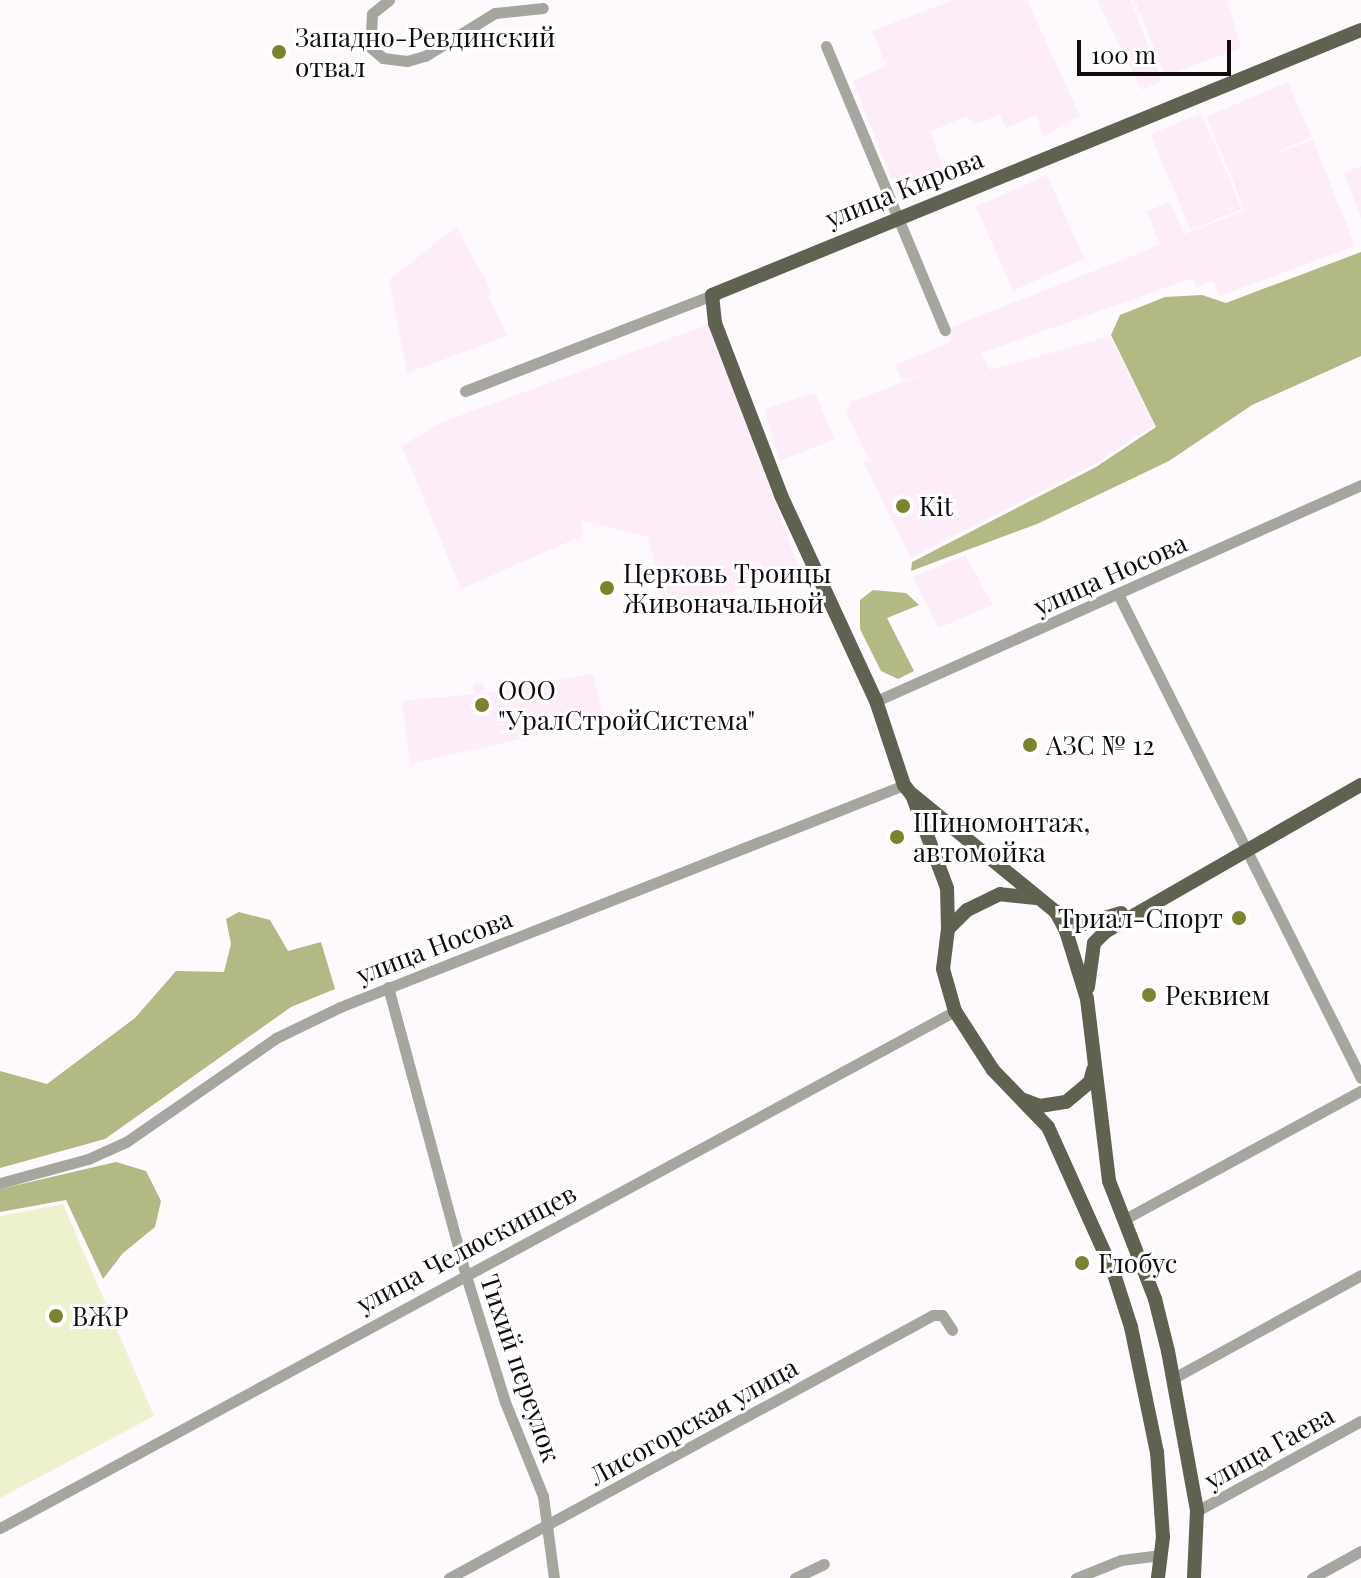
<!DOCTYPE html>
<html>
<head>
<meta charset="utf-8">
<style>
  body { margin:0 }
  #map { position:relative; width:1361px; height:1578px; overflow:hidden; background:#fdf9fc; font-family:"Playfair Display",serif }
  div>[style] { position:absolute }
  .built>* { inset:0; background:#fdedf9; transform-origin:0 0 }
  .green>* { inset:0; background:#edf1cd }
  .forest>* { inset:0; background:#b3b984 }
  .minor>* { height:11px; margin:-5.5px; padding:0 5.5px; transform-origin:5.5px; border-radius:5.5px; background:#a5a69d }
  .major>* { height:14px; margin:-7px; padding:0 7px; transform-origin:7px; border-radius:7px; background:#5f6151 }
  .dots>* { width:22px; height:22px; translate:-50% -50%; box-sizing:border-box; border:4px solid #fff; border-radius:50% }
  span { translate:-50% -50%; white-space:nowrap; text-align:center; line-height:1.15; -webkit-text-stroke:6px #fff; paint-order:stroke }
  .poi-label { font-size:26px; color:#110b0f }
  .left { translate:0 -50%; text-align:left }
  .right { translate:-100% -50%; text-align:right }
  .street-label { font-size:26px; color:#110b0f }
  .scale { position:absolute; left:1077px; top:40px; width:154px; height:36px; box-sizing:border-box; border:4px solid #110b0f; border-top:0; padding-left:10px; font-size:24px; line-height:28px; white-space:nowrap; color:#110b0f; -webkit-text-stroke:6px #fff; paint-order:stroke }
</style>
</head>
<body>
<div id="map">
  <div class="built">
    <div style="clip-path:polygon(953px 0,1027px 0,1080px 116px,1043px 137px,1037px 115px,1006px 128px,1000px 115px,974px 125px,967px 116px,930px 132px,945px 171px,895px 189px,853px 81px,886px 66px,872px 31px)"></div>
    <div style="clip-path:polygon(1097px 0,1130px 0,1162px 81px,1142px 90px)"></div>
    <div style="clip-path:polygon(1135px 0,1227px 0,1241px 48px,1165px 76px)"></div>
    <div style="left:1288px;top:82px;width:60px;height:89px;rotate:67deg"></div>
    <div style="left:1201px;top:113px;width:104px;height:55px;rotate:67deg"></div>
    <div style="clip-path:polygon(1313px 140px,1355px 246px,1220px 296px,1213px 281px,1197px 287px,1193px 278px,902px 381px,895px 365px,951px 342px,949px 328px,1160px 245px,1147px 211px,1170px 202px,1184px 234px,1244px 211px,1229px 170px)"></div>
    <div style="clip-path:polygon(1361px 166px,1361px 218px,1344px 173px)"></div>
    <div style="left:1047px;top:175px;width:92px;height:78px;rotate:66deg"></div>
    <div style="clip-path:polygon(456px 227px,490px 288px,489px 297px,507px 336px,407px 373px,389px 280px)"></div>
    <div style="clip-path:polygon(709px 324px,800px 571px,667px 612px,648px 537px,580px 520px,584px 535px,461px 589px,402px 446px,440px 423px)"></div>
    <div style="clip-path:polygon(1110px 336px,1154px 425px,1095px 464px,911px 558px,864px 463px,869px 460px,846px 413px,851px 402px,981px 352px,990px 370px)"></div>
    <div style="clip-path:polygon(815px 393px,835px 439px,780px 461px,764px 409px)"></div>
    <div style="clip-path:polygon(965px 555px,993px 605px,939px 628px,913px 577px)"></div>
    <div style="clip-path:polygon(593px 674px,604px 720px,410px 764px,402px 701px,474px 694px,473px 684px,483px 683px,485px 693px)"></div>
  </div>
  <div class="green">
    <div style="clip-path:polygon(63px 1204px,154px 1416px,0 1498px,0 1216px)"></div>
  </div>
  <div class="forest">
    <div style="clip-path:polygon(1361px 252px,1361px 356px,1252px 405px,1169px 461px,1037px 524px,911px 571px,912px 562px,1096px 467px,1156px 427px,1111px 335px,1120px 315px,1165px 297px,1202px 295px,1226px 303px)"></div>
    <div style="clip-path:polygon(873px 590px,906px 593px,919px 605px,887px 618px,914px 671px,898px 679px,881px 671px,860px 629px,860px 600px)"></div>
    <div style="clip-path:polygon(239px 912px,270px 920px,288px 951px,321px 942px,335px 989px,291px 1007px,105px 1139px,0 1168px,0 1071px,47px 1084px,135px 1018px,176px 971px,224px 972px,231px 944px,226px 919px)"></div>
    <div style="clip-path:polygon(116px 1162px,146px 1171px,161px 1201px,155px 1227px,123px 1253px,103px 1279px,66px 1200px,0 1212px,0 1189px)"></div>
  </div>
  <div class="minor">
    <div style="left:389px;top:0;width:22px;rotate:141deg"></div>
    <div style="left:372px;top:14px;width:33px;rotate:93deg"></div>
    <div style="left:370px;top:47px;width:17px;rotate:40deg"></div>
    <div style="left:383px;top:58px;width:24px;rotate:7deg"></div>
    <div style="left:407px;top:61px;width:19px;rotate:-16deg"></div>
    <div style="left:425px;top:56px;width:82px;rotate:-31.6deg"></div>
    <div style="left:495px;top:13px;width:48px;rotate:-5.9deg"></div>
    <div style="left:826px;top:46px;width:308px;rotate:67.3deg"></div>
    <div style="left:465px;top:391px;width:265px;rotate:-21.2deg"></div>
    <div style="left:1119px;top:596px;width:539px;rotate:63.34deg"></div>
    <div style="left:876px;top:701px;width:531px;rotate:-24.01deg"></div>
    <div style="left:388px;top:987px;width:299px;rotate:74.9deg"></div>
    <div style="left:466px;top:1276px;width:132px;rotate:72.8deg"></div>
    <div style="left:505px;top:1402px;width:101px;rotate:68deg"></div>
    <div style="left:543px;top:1496px;width:83px;rotate:82.4deg"></div>
    <div style="left:0;top:1183px;width:91px;rotate:-15.3deg"></div>
    <div style="left:88px;top:1159px;width:42px;rotate:-24.1deg"></div>
    <div style="left:126px;top:1142px;width:183px;rotate:-34.7deg"></div>
    <div style="left:276px;top:1038px;width:71px;rotate:-25.8deg"></div>
    <div style="left:340px;top:1007px;width:606px;rotate:-21.49deg"></div>
    <div style="left:1123px;top:1220px;width:271px;rotate:-28.5deg"></div>
    <div style="left:1172px;top:1379px;width:216px;rotate:-28.8deg"></div>
    <div style="left:1197px;top:1511px;width:187px;rotate:-28.8deg"></div>
    <div style="left:0;top:1528px;width:1086px;rotate:-28.43deg"></div>
    <div style="left:449px;top:1578px;width:551px;rotate:-28.52deg"></div>
    <div style="left:933px;top:1315px;width:9px"></div>
    <div style="left:942px;top:1315px;width:18px;rotate:56deg"></div>
    <div style="left:795px;top:1578px;width:32px;rotate:-26deg"></div>
    <div style="left:1076px;top:1578px;width:48px;rotate:-21.8deg"></div>
    <div style="left:1121px;top:1560px;width:40px;rotate:-7.1deg"></div>
    <div style="left:1312px;top:1578px;width:56px;rotate:-28.9deg"></div>
  </div>
  <div class="major">
    <div style="left:913px;top:795px;width:185px;rotate:39.3deg"></div>
    <div style="left:1056px;top:912px;width:21px;rotate:62deg"></div>
    <div style="left:1066px;top:931px;width:71px;rotate:72.8deg"></div>
    <div style="left:1087px;top:999px;width:183px;rotate:83.1deg"></div>
    <div style="left:1109px;top:1181px;width:127px;rotate:68.7deg"></div>
    <div style="left:1155px;top:1299px;width:54px;rotate:76deg"></div>
    <div style="left:1168px;top:1351px;width:163px;rotate:79.7deg"></div>
    <div style="left:1197px;top:1511px;width:67px;rotate:92.6deg"></div>
    <div style="left:1036px;top:898px;width:36px;rotate:-174deg"></div>
    <div style="left:1000px;top:894px;width:37px;rotate:154deg"></div>
    <div style="left:967px;top:910px;width:27px;rotate:135deg"></div>
    <div style="left:948px;top:929px;width:40px;rotate:97.1deg"></div>
    <div style="left:943px;top:969px;width:44px;rotate:74.1deg"></div>
    <div style="left:955px;top:1011px;width:70px;rotate:57.2deg"></div>
    <div style="left:993px;top:1070px;width:79px;rotate:46deg"></div>
    <div style="left:1048px;top:1127px;width:161px;rotate:65.8deg"></div>
    <div style="left:1114px;top:1274px;width:56px;rotate:72.2deg"></div>
    <div style="left:1131px;top:1327px;width:128px;rotate:78.3deg"></div>
    <div style="left:1157px;top:1452px;width:85px;rotate:86deg"></div>
    <div style="left:1163px;top:1537px;width:41px;rotate:97deg"></div>
    <div style="left:1056px;top:912px;width:28px;rotate:27deg"></div>
    <div style="left:1081px;top:925px;width:42px;rotate:-16.7deg"></div>
    <div style="left:948px;top:929px;width:41px;rotate:-91.4deg"></div>
    <div style="left:947px;top:888px;width:99px;rotate:-110.6deg"></div>
    <div style="left:912px;top:795px;width:13px;rotate:-129deg"></div>
    <div style="left:904px;top:785px;width:89px;rotate:-108.4deg"></div>
    <div style="left:876px;top:701px;width:227px;rotate:-114.8deg"></div>
    <div style="left:781px;top:495px;width:184px;rotate:-111deg"></div>
    <div style="left:715px;top:323px;width:28px;rotate:-96deg"></div>
    <div style="left:712px;top:295px;width:701px;rotate:-22.21deg"></div>
    <div style="left:1088px;top:987px;width:44px;rotate:-82.2deg"></div>
    <div style="left:1094px;top:943px;width:16px;rotate:-45deg"></div>
    <div style="left:1105px;top:932px;width:295px;rotate:-29.9deg"></div>
    <div style="left:1024px;top:1100px;width:17px;rotate:21deg"></div>
    <div style="left:1040px;top:1106px;width:26px;rotate:-9deg"></div>
    <div style="left:1066px;top:1102px;width:31px;rotate:-40deg"></div>
    <div style="left:1090px;top:1082px;width:12px;rotate:-76deg"></div>
  </div>
  <div class="dots">
    <div style="left:279px;top:52px;background:#7c822d"></div>
    <div style="left:903px;top:506px;background:#7c822d"></div>
    <div style="left:607px;top:588px;background:#7c822d"></div>
    <div style="left:482px;top:705px;background:#7c822d"></div>
    <div style="left:1030px;top:745px;background:#7c822d"></div>
    <div style="left:897px;top:837px;background:#7c822d"></div>
    <div style="left:1239px;top:918px;background:#7c822d"></div>
    <div style="left:1149px;top:995px;background:#7c822d"></div>
    <div style="left:1082px;top:1263px;background:#7c822d"></div>
    <div style="left:56px;top:1316px;background:#7c822d"></div>
  </div>
  <div class="poi-label">
    <span class="left" style="left:295px;top:52px">Западно-Ревдинский<br>отвал</span>
    <span class="left" style="left:919px;top:506px">Kit</span>
    <span class="left" style="left:623px;top:588px">Церковь Троицы<br>Живоначальной</span>
    <span class="left" style="left:498px;top:705px">ООО<br>"УралСтройСистема"</span>
    <span class="left" style="left:1046px;top:745px">АЗС № 12</span>
    <span class="left" style="left:913px;top:837px">Шиномонтаж,<br>автомойка</span>
    <span class="right" style="left:1223px;top:918px">Триал-Спорт</span>
    <span class="left" style="left:1165px;top:995px">Реквием</span>
    <span class="left" style="left:1098px;top:1263px">Глобус</span>
    <span class="left" style="left:72px;top:1316px">ВЖР</span>
  </div>
  <div class="street-label">
    <span style="left:904px;top:188px;rotate:-22deg">улица Кирова</span>
    <span style="left:1110px;top:574px;rotate:-24deg">улица Носова</span>
    <span style="left:434px;top:946px;rotate:-21deg">улица Носова</span>
    <span style="left:466px;top:1248px;rotate:-28deg">улица Челюскинцев</span>
    <span style="left:521px;top:1368px;rotate:71deg">Тихий переулок</span>
    <span style="left:693px;top:1421px;rotate:-29deg">Лисогорская улица</span>
    <span style="left:1269px;top:1447px;rotate:-29deg">улица Гаева</span>
  </div>
  <div class="scale">100 m</div>
</div>
</body>
</html>
